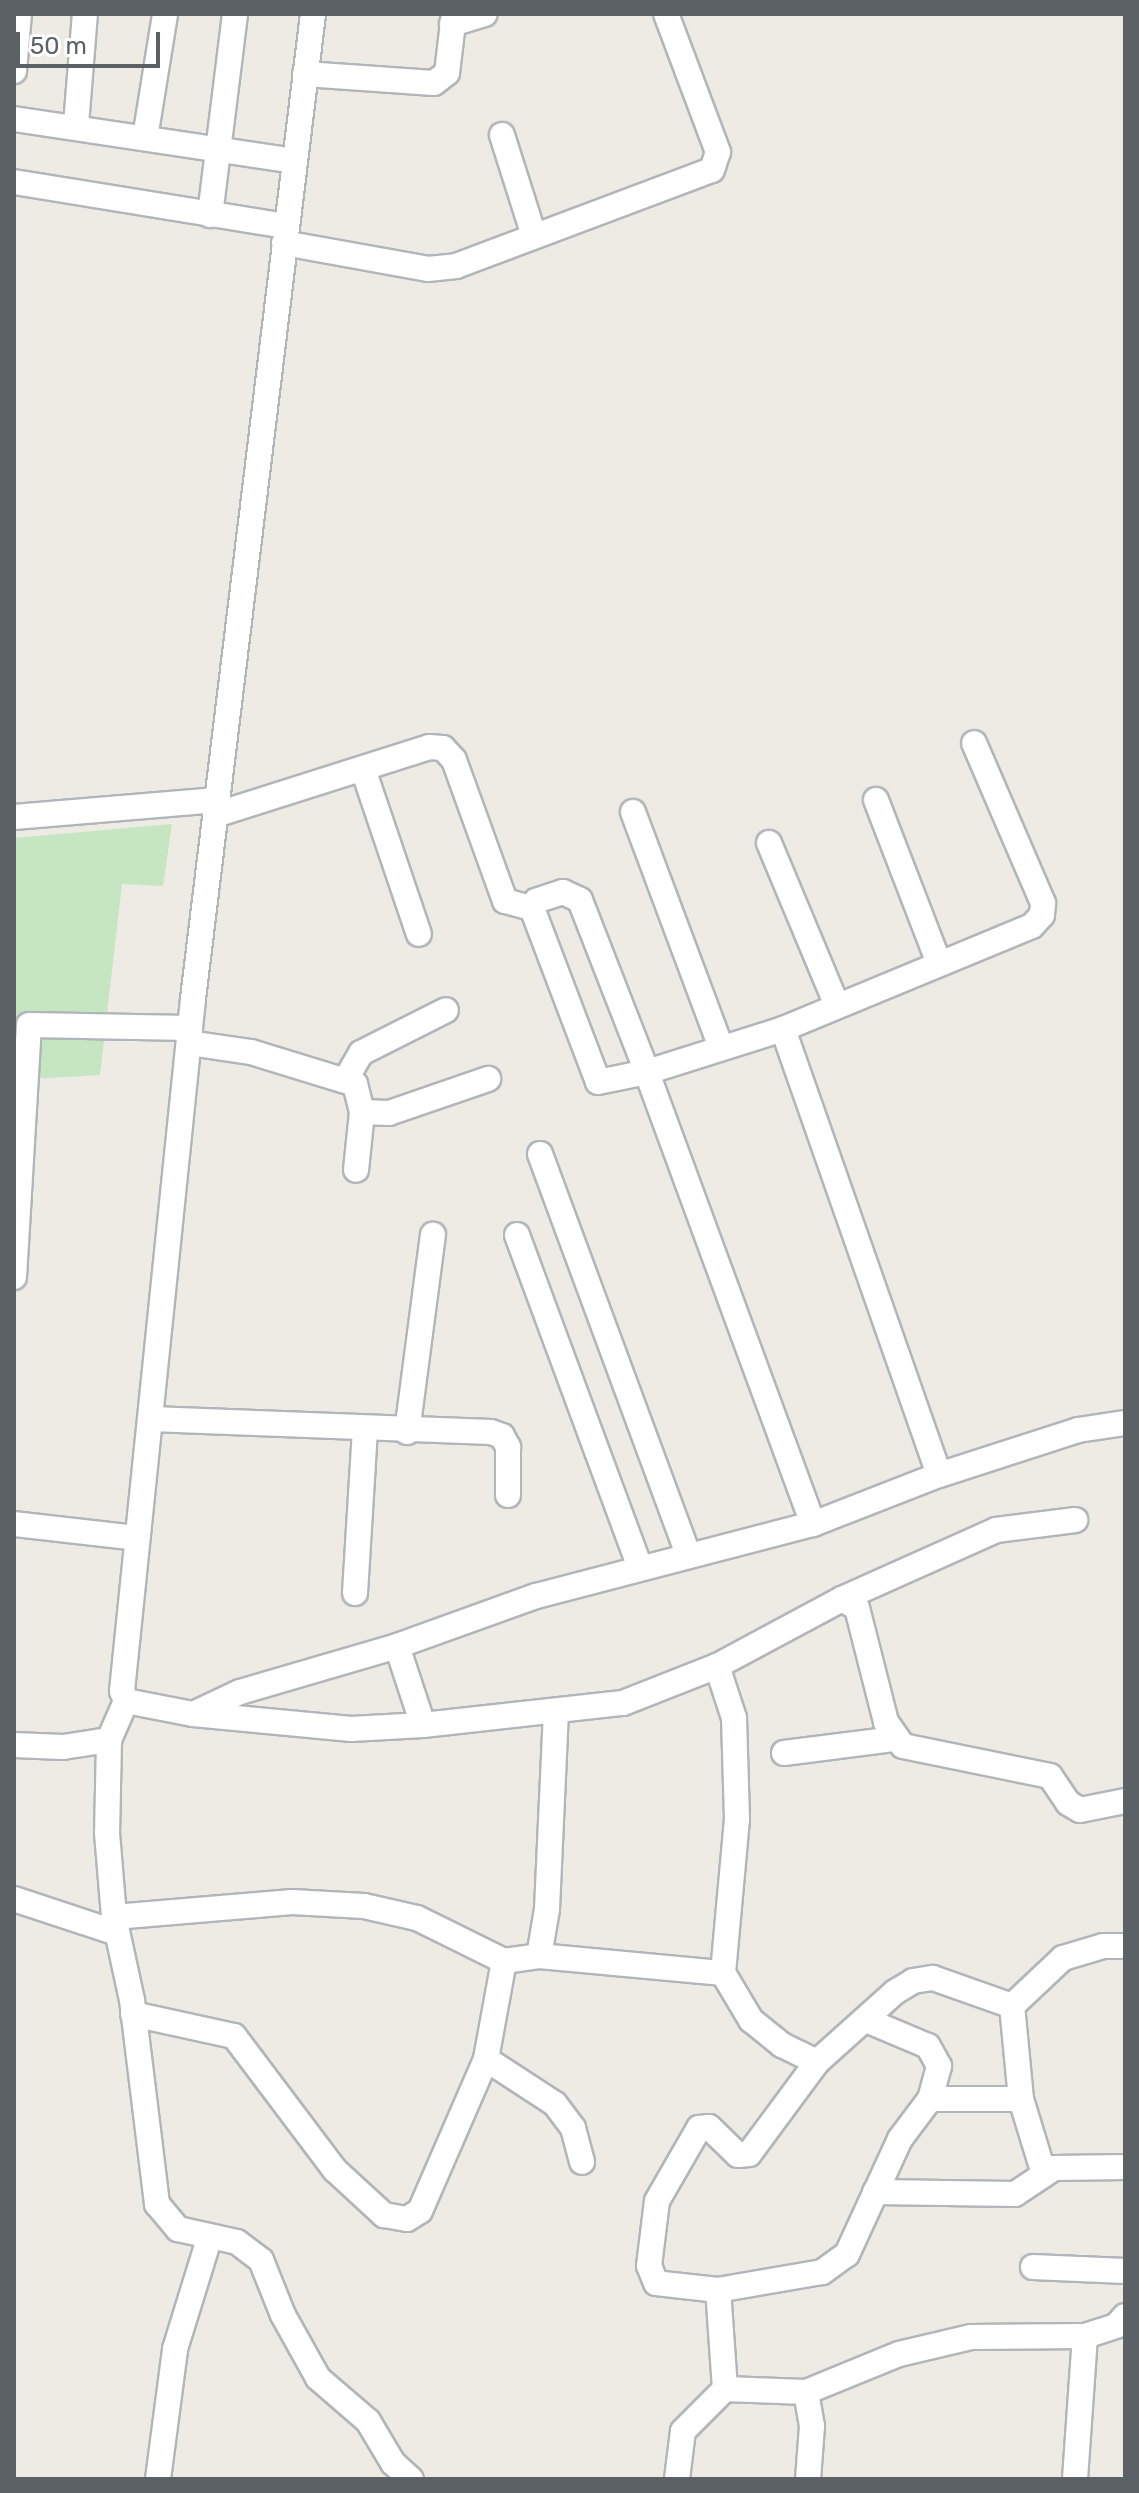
<!DOCTYPE html>
<html>
<head>
<meta charset="utf-8">
<style>
  body { margin:0 }
  #map { position:relative; width:1139px; height:2493px; overflow:hidden; background:#eeebe4; font-family:Rubik,sans-serif }
  div>[style] { position:absolute }
  .green>* { inset:0; background:#c5e6c1 }
  .roads { filter:drop-shadow(2px 0 #b2b5b9) drop-shadow(-2px 0 #b2b5b9) drop-shadow(0 2px #b2b5b9) drop-shadow(0 -2px #b2b5b9) }
  .minor>* { height:24px; margin:-12px; padding:0 12px; transform-origin:12px; border-radius:12px; background:#fff }
  span { translate:-50% -50%; white-space:nowrap; text-align:center; line-height:1.15; -webkit-text-stroke:6px #fff; paint-order:stroke }
  .frame { position:absolute; inset:0; border:16px solid #5c6165; pointer-events:none }
  .scale { position:absolute; left:16px; top:32px; width:144px; height:36px; box-sizing:border-box; border:4px solid #5c6165; border-top:0; padding-left:10px; font-size:24px; line-height:28px; white-space:nowrap; color:#5c6165; -webkit-text-stroke:6px #fff; paint-order:stroke }
</style>
</head>
<body>
<div id="map">
  <div class="green">
    <div style="clip-path:polygon(172px 824px,163px 886px,122px 884px,100px 1075px,14px 1080px,14px 838px)"></div>
  </div>
  <div class="roads">
    <div class="minor">
      <div style="left:313px;top:14px;width:992px;rotate:96.95deg"></div>
      <div style="left:193px;top:999px;width:696px;rotate:95.86deg"></div>
      <div style="left:122px;top:1691px;width:11px;rotate:68deg"></div>
      <div style="left:126px;top:1701px;width:68px;rotate:11deg"></div>
      <div style="left:193px;top:1714px;width:52px;rotate:-25.1deg"></div>
      <div style="left:240px;top:1692px;width:164px;rotate:-16.3deg"></div>
      <div style="left:397px;top:1646px;width:148px;rotate:-19.8deg"></div>
      <div style="left:536px;top:1596px;width:286px;rotate:-14.6deg"></div>
      <div style="left:813px;top:1524px;width:135px;rotate:-21.3deg"></div>
      <div style="left:939px;top:1475px;width:146px;rotate:-17.9deg"></div>
      <div style="left:1078px;top:1430px;width:48px;rotate:-8.5deg"></div>
      <div style="left:452px;top:24px;width:34px;rotate:-17deg"></div>
      <div style="left:14px;top:71px;width:57px;rotate:-85deg"></div>
      <div style="left:305px;top:74px;width:129px;rotate:4deg"></div>
      <div style="left:434px;top:83px;width:16px;rotate:-38deg"></div>
      <div style="left:447px;top:73px;width:59px;rotate:-83.2deg"></div>
      <div style="left:14px;top:119px;width:283px;rotate:8.5deg"></div>
      <div style="left:76px;top:125px;width:111px;rotate:-85.4deg"></div>
      <div style="left:502px;top:135px;width:103px;rotate:72.4deg"></div>
      <div style="left:145px;top:138px;width:126px;rotate:-80.8deg"></div>
      <div style="left:14px;top:182px;width:276px;rotate:9.2deg"></div>
      <div style="left:210px;top:215px;width:203px;rotate:-82.9deg"></div>
      <div style="left:284px;top:243px;width:146px;rotate:10.2deg"></div>
      <div style="left:428px;top:269px;width:28px;rotate:-6deg"></div>
      <div style="left:456px;top:266px;width:273px;rotate:-20.6deg"></div>
      <div style="left:712px;top:170px;width:19px;rotate:-72deg"></div>
      <div style="left:718px;top:152px;width:147px;rotate:-110.6deg"></div>
      <div style="left:363px;top:769px;width:174px;rotate:71.3deg"></div>
      <div style="left:876px;top:800px;width:175px;rotate:68.9deg"></div>
      <div style="left:633px;top:812px;width:249px;rotate:69.5deg"></div>
      <div style="left:215px;top:815px;width:225px;rotate:-17.6deg"></div>
      <div style="left:429px;top:747px;width:14px;rotate:4deg"></div>
      <div style="left:443px;top:748px;width:16px;rotate:47deg"></div>
      <div style="left:454px;top:760px;width:150px;rotate:70.1deg"></div>
      <div style="left:505px;top:901px;width:28px;rotate:15deg"></div>
      <div style="left:14px;top:817px;width:204px;rotate:-4.8deg"></div>
      <div style="left:769px;top:843px;width:173px;rotate:67.3deg"></div>
      <div style="left:783px;top:1029px;width:472px;rotate:70.7deg"></div>
      <div style="left:189px;top:1043px;width:63px;rotate:8.3deg"></div>
      <div style="left:251px;top:1052px;width:109px;rotate:17.1deg"></div>
      <div style="left:355px;top:1084px;width:29px;rotate:76deg"></div>
      <div style="left:362px;top:1112px;width:58px;rotate:95.9deg"></div>
      <div style="left:346px;top:1079px;width:30px;rotate:-60deg"></div>
      <div style="left:361px;top:1053px;width:95px;rotate:-26.8deg"></div>
      <div style="left:362px;top:1112px;width:27px;rotate:2deg"></div>
      <div style="left:389px;top:1113px;width:105px;rotate:-19deg"></div>
      <div style="left:540px;top:1154px;width:427px;rotate:69.7deg"></div>
      <div style="left:517px;top:1235px;width:355px;rotate:69.7deg"></div>
      <div style="left:14px;top:1277px;width:252px;rotate:-86.6deg"></div>
      <div style="left:29px;top:1025px;width:161px;rotate:1.1deg"></div>
      <div style="left:151px;top:1419px;width:340px;rotate:2.2deg"></div>
      <div style="left:491px;top:1432px;width:12px;rotate:20deg"></div>
      <div style="left:502px;top:1436px;width:13px;rotate:61deg"></div>
      <div style="left:508px;top:1447px;width:48px;rotate:90deg"></div>
      <div style="left:407px;top:1432px;width:199px;rotate:-82.5deg"></div>
      <div style="left:14px;top:1524px;width:124px;rotate:6.5deg"></div>
      <div style="left:813px;top:1524px;width:482px;rotate:-110.2deg"></div>
      <div style="left:647px;top:1072px;width:185px;rotate:-111.3deg"></div>
      <div style="left:580px;top:900px;width:19px;rotate:-155deg"></div>
      <div style="left:563px;top:892px;width:28px;rotate:162deg"></div>
      <div style="left:536px;top:901px;width:8px;rotate:120deg"></div>
      <div style="left:532px;top:908px;width:186px;rotate:69.2deg"></div>
      <div style="left:598px;top:1082px;width:50px;rotate:-11.5deg"></div>
      <div style="left:647px;top:1072px;width:143px;rotate:-17.5deg"></div>
      <div style="left:783px;top:1029px;width:269px;rotate:-22.5deg"></div>
      <div style="left:1032px;top:926px;width:15px;rotate:-48deg"></div>
      <div style="left:1042px;top:915px;width:12px;rotate:-85deg"></div>
      <div style="left:1043px;top:903px;width:174px;rotate:-113.3deg"></div>
      <div style="left:355px;top:1593px;width:163px;rotate:-86.5deg"></div>
      <div style="left:842px;top:1599px;width:169px;rotate:-24.1deg"></div>
      <div style="left:996px;top:1530px;width:80px;rotate:-7.2deg"></div>
      <div style="left:717px;top:1666px;width:55px;rotate:71.9deg"></div>
      <div style="left:734px;top:1718px;width:101px;rotate:88.3deg"></div>
      <div style="left:737px;top:1819px;width:155px;rotate:95.2deg"></div>
      <div style="left:723px;top:1973px;width:55px;rotate:59.2deg"></div>
      <div style="left:751px;top:2020px;width:40px;rotate:39deg"></div>
      <div style="left:782px;top:2045px;width:39px;rotate:26deg"></div>
      <div style="left:126px;top:1701px;width:43px;rotate:113.6deg"></div>
      <div style="left:109px;top:1740px;width:93px;rotate:91.2deg"></div>
      <div style="left:107px;top:1833px;width:84px;rotate:85.2deg"></div>
      <div style="left:114px;top:1917px;width:85px;rotate:77.8deg"></div>
      <div style="left:132px;top:2000px;width:206px;rotate:83deg"></div>
      <div style="left:157px;top:2204px;width:33px;rotate:50deg"></div>
      <div style="left:178px;top:2229px;width:60px;rotate:12.4deg"></div>
      <div style="left:237px;top:2242px;width:30px;rotate:37deg"></div>
      <div style="left:261px;top:2260px;width:59px;rotate:68.2deg"></div>
      <div style="left:283px;top:2315px;width:72px;rotate:60.9deg"></div>
      <div style="left:318px;top:2378px;width:66px;rotate:40.7deg"></div>
      <div style="left:368px;top:2421px;width:49px;rotate:59.2deg"></div>
      <div style="left:393px;top:2463px;width:24px;rotate:42deg"></div>
      <div style="left:193px;top:1714px;width:159px;rotate:5.4deg"></div>
      <div style="left:351px;top:1729px;width:72px;rotate:-3.2deg"></div>
      <div style="left:423px;top:1725px;width:83px;rotate:-108.2deg"></div>
      <div style="left:423px;top:1725px;width:201px;rotate:-6.3deg"></div>
      <div style="left:623px;top:1703px;width:101px;rotate:-21.5deg"></div>
      <div style="left:717px;top:1666px;width:142px;rotate:-28.2deg"></div>
      <div style="left:842px;top:1599px;width:17px;rotate:31deg"></div>
      <div style="left:857px;top:1608px;width:118px;rotate:75.7deg"></div>
      <div style="left:886px;top:1722px;width:29px;rotate:55deg"></div>
      <div style="left:903px;top:1746px;width:150px;rotate:11.5deg"></div>
      <div style="left:1050px;top:1776px;width:32px;rotate:56deg"></div>
      <div style="left:1068px;top:1803px;width:14px;rotate:30deg"></div>
      <div style="left:1080px;top:1810px;width:46px;rotate:-11.3deg"></div>
      <div style="left:14px;top:1745px;width:49px;rotate:2.3deg"></div>
      <div style="left:63px;top:1747px;width:47px;rotate:-8.7deg"></div>
      <div style="left:784px;top:1753px;width:112px;rotate:-7.2deg"></div>
      <div style="left:14px;top:1899px;width:108px;rotate:18.3deg"></div>
      <div style="left:114px;top:1917px;width:179px;rotate:-4.8deg"></div>
      <div style="left:292px;top:1902px;width:72px;rotate:3.2deg"></div>
      <div style="left:364px;top:1906px;width:54px;rotate:12.8deg"></div>
      <div style="left:417px;top:1918px;width:97px;rotate:26.3deg"></div>
      <div style="left:504px;top:1961px;width:35px;rotate:-8deg"></div>
      <div style="left:539px;top:1956px;width:185px;rotate:5.3deg"></div>
      <div style="left:539px;top:1956px;width:48px;rotate:-80.3deg"></div>
      <div style="left:547px;top:1909px;width:195px;rotate:-87.4deg"></div>
      <div style="left:133px;top:2014px;width:103px;rotate:12.3deg"></div>
      <div style="left:234px;top:2036px;width:168px;rotate:53deg"></div>
      <div style="left:335px;top:2170px;width:67px;rotate:42.6deg"></div>
      <div style="left:384px;top:2215px;width:23px;rotate:10deg"></div>
      <div style="left:407px;top:2219px;width:15px;rotate:-32deg"></div>
      <div style="left:420px;top:2211px;width:166px;rotate:-66.5deg"></div>
      <div style="left:486px;top:2059px;width:100px;rotate:-79.6deg"></div>
      <div style="left:866px;top:2020px;width:67px;rotate:22.8deg"></div>
      <div style="left:928px;top:2046px;width:23px;rotate:61deg"></div>
      <div style="left:939px;top:2066px;width:34px;rotate:105deg"></div>
      <div style="left:930px;top:2099px;width:50px;rotate:126.9deg"></div>
      <div style="left:900px;top:2139px;width:127px;rotate:114.7deg"></div>
      <div style="left:847px;top:2254px;width:31px;rotate:144deg"></div>
      <div style="left:822px;top:2272px;width:106px;rotate:170.2deg"></div>
      <div style="left:718px;top:2290px;width:62px;rotate:-173.6deg"></div>
      <div style="left:656px;top:2283px;width:18px;rotate:-112deg"></div>
      <div style="left:649px;top:2266px;width:65px;rotate:-83deg"></div>
      <div style="left:657px;top:2201px;width:84px;rotate:-60.1deg"></div>
      <div style="left:699px;top:2128px;width:10px;rotate:-6deg"></div>
      <div style="left:709px;top:2127px;width:40px;rotate:44deg"></div>
      <div style="left:738px;top:2155px;width:11px;rotate:-5deg"></div>
      <div style="left:749px;top:2154px;width:114px;rotate:-53.5deg"></div>
      <div style="left:817px;top:2062px;width:105px;rotate:-41.9deg"></div>
      <div style="left:895px;top:1992px;width:21px;rotate:-31deg"></div>
      <div style="left:913px;top:1981px;width:20px;rotate:-9deg"></div>
      <div style="left:933px;top:1978px;width:84px;rotate:19.5deg"></div>
      <div style="left:486px;top:2059px;width:82px;rotate:33.1deg"></div>
      <div style="left:555px;top:2104px;width:30px;rotate:53deg"></div>
      <div style="left:573px;top:2128px;width:35px;rotate:75deg"></div>
      <div style="left:930px;top:2099px;width:91px"></div>
      <div style="left:1043px;top:2171px;width:75px;rotate:-107deg"></div>
      <div style="left:1021px;top:2099px;width:93px;rotate:-95.5deg"></div>
      <div style="left:1012px;top:2006px;width:70px;rotate:-43.3deg"></div>
      <div style="left:1063px;top:1958px;width:42px;rotate:-16.7deg"></div>
      <div style="left:1103px;top:1946px;width:22px"></div>
      <div style="left:875px;top:2192px;width:140px;rotate:0.8deg"></div>
      <div style="left:1015px;top:2194px;width:47px;rotate:-33.7deg"></div>
      <div style="left:1054px;top:2168px;width:71px;rotate:-0.8deg"></div>
      <div style="left:1033px;top:2267px;width:92px;rotate:2.5deg"></div>
      <div style="left:725px;top:2389px;width:81px;rotate:2.1deg"></div>
      <div style="left:806px;top:2392px;width:100px;rotate:-22.2deg"></div>
      <div style="left:899px;top:2354px;width:74px;rotate:-13.3deg"></div>
      <div style="left:971px;top:2337px;width:114px;rotate:-0.5deg"></div>
      <div style="left:1085px;top:2336px;width:33px;rotate:-18deg"></div>
      <div style="left:1116px;top:2326px;width:13px;rotate:-48deg"></div>
      <div style="left:806px;top:2392px;width:35px;rotate:80deg"></div>
      <div style="left:812px;top:2426px;width:53px;rotate:94.3deg"></div>
      <div style="left:158px;top:2479px;width:131px;rotate:-82.5deg"></div>
      <div style="left:175px;top:2349px;width:115px;rotate:-72.8deg"></div>
      <div style="left:677px;top:2479px;width:48px;rotate:-82.9deg"></div>
      <div style="left:683px;top:2431px;width:59px;rotate:-45deg"></div>
      <div style="left:725px;top:2389px;width:99px;rotate:-94deg"></div>
      <div style="left:1075px;top:2479px;width:143px;rotate:-86deg"></div>
    </div>
  </div>
  <div class="frame"></div>
  <div class="scale">50 m</div>
</div>
</body>
</html>
